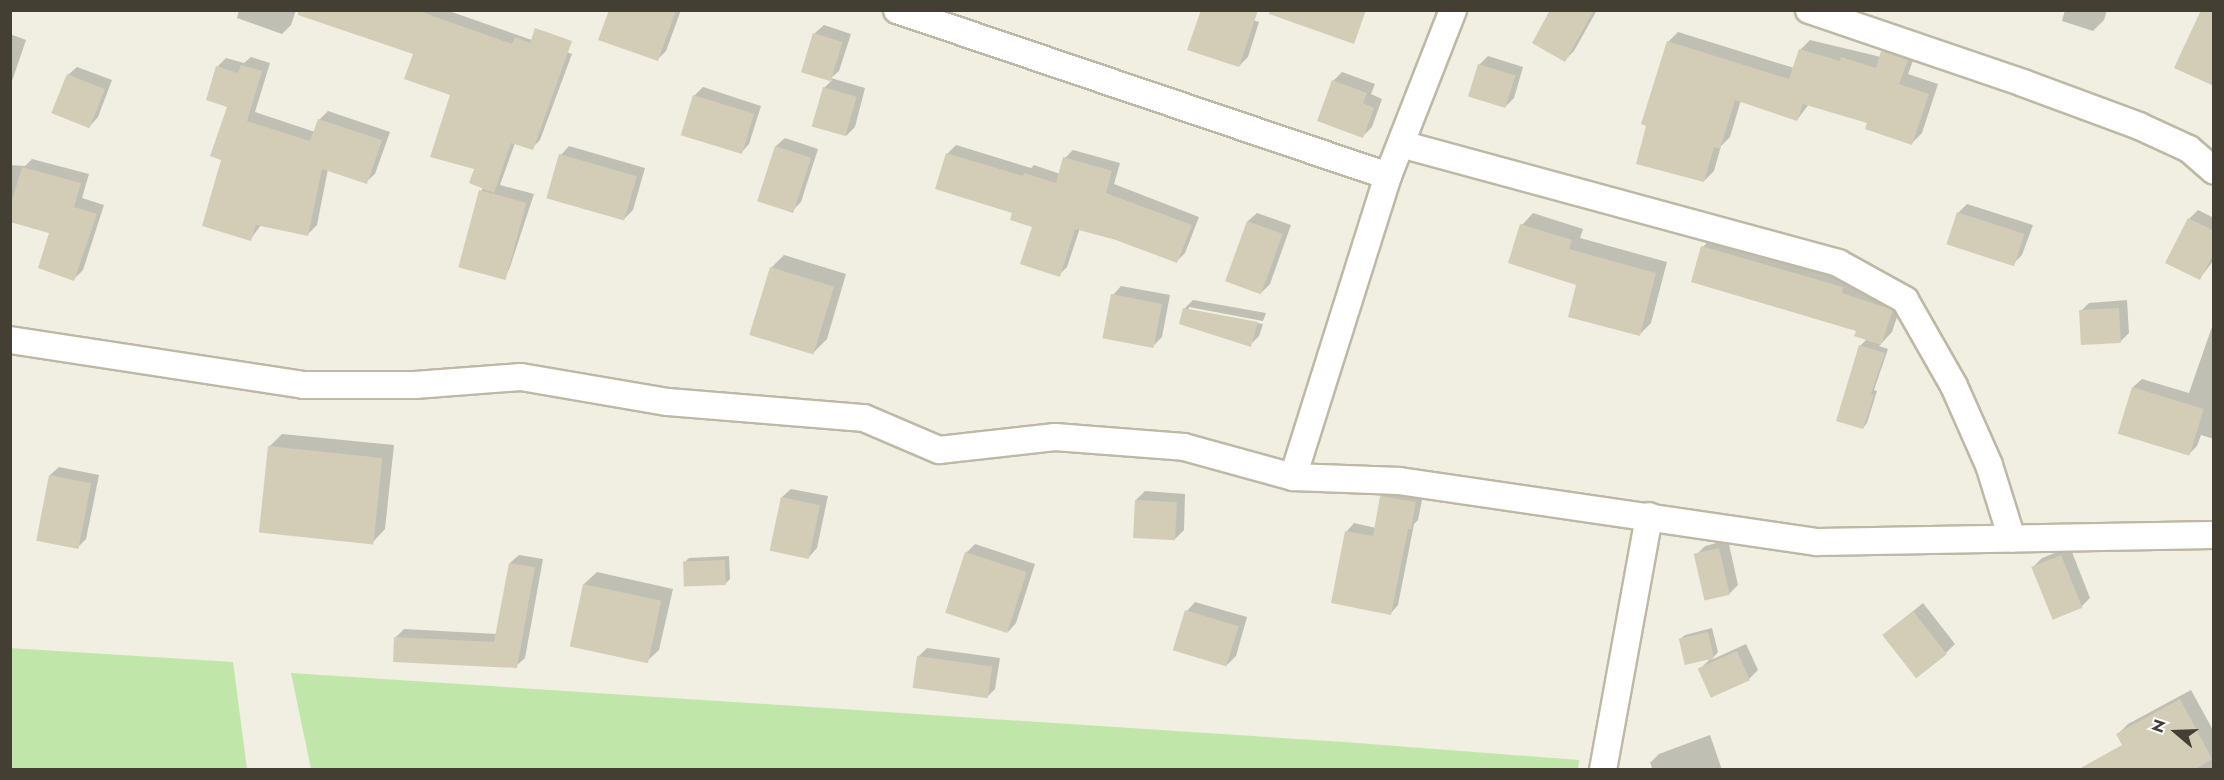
<!DOCTYPE html>
<html>
<head>
<meta charset="utf-8">
<style>
  body { margin:0 }
  #map { position:relative; width:2224px; height:780px; overflow:hidden; background:#f1efe2; font-family:Jost,sans-serif }
  div>[style] { position:absolute }
  .green>* { inset:0; background:#c0e7a9 }
  .shadow>* { inset:0; background:#0003 }
  .building>* { inset:0; background:#d3cdb7; transform-origin:0 0 }
  .roads { filter:drop-shadow(2px 0 #bdb9a4) drop-shadow(-2px 0 #bdb9a4) drop-shadow(0 2px #bdb9a4) drop-shadow(0 -2px #bdb9a4) }
  .street>* { height:26px; margin:-13px; padding:0 13px; transform-origin:13px; border-radius:13px; background:#fff }
  span { translate:-50% -50%; white-space:nowrap; text-align:center; line-height:1.15; -webkit-text-stroke:5px #fff; paint-order:stroke }
  .frame { position:absolute; inset:0; border:12px solid #433f32; pointer-events:none }
  .north { position:absolute; left:2146px; top:702px; width:60px; height:60px; -webkit-text-stroke:4px #fff; paint-order:stroke; rotate:289deg; font-size:16px; font-weight:700; line-height:24px; text-align:center; color:#433f32 }
  .north::after { content:''; display:block; margin:auto; width:21px; height:27px; background:#433f32; clip-path:polygon(50% 0,100% 100%,50% 72%,0 100%) }
</style>
</head>
<body>
<div id="map">
  <div class="green">
    <div style="clip-path:polygon(10px 648px,233px 662px,247px 769px,11px 769px)"></div>
    <div style="clip-path:polygon(291px 673px,1344px 742px,1579px 760px,1578px 770px,311px 769px)"></div>
  </div>
  <div class="shadow">
    <div style="clip-path:polygon(239px 10px,296px 10px,291px 25px,282px 34px,237px 18px)"></div>
    <div style="clip-path:polygon(349px 10px,446px 10px,572px 54px,540px 140px,532px 148px,515px 143px,500px 185px,534px 194px,509px 270px,500px 279px,481px 191px,484px 187px,452px 95px,414px 53px)"></div>
    <div style="clip-path:polygon(611px 10px,681px 10px,666px 51px,657px 60px)"></div>
    <div style="clip-path:polygon(1222px 10px,1259px 22px,1248px 57px,1239px 66px)"></div>
    <div style="clip-path:polygon(1552px 10px,1597px 10px,1574px 51px,1565px 60px)"></div>
    <div style="clip-path:polygon(2065px 10px,2107px 10px,2104px 20px,2093px 31px,2062px 21px)"></div>
    <div style="clip-path:polygon(824px 25px,851px 34px,839px 71px,831px 78px,865px 88px,855px 127px,846px 136px,824px 88px,832px 80px,803px 71px,815px 33px)"></div>
    <div style="clip-path:polygon(1678px 32px,1794px 68px,1800px 50px,1810px 40px,1881px 57px,1893px 41px,1917px 50px,1908px 74px,1938px 84px,1922px 133px,1912px 143px,1869px 122px,1809px 104px,1797px 120px,1741px 100px,1730px 137px,1721px 146px,1714px 171px,1704px 181px,1668px 42px)"></div>
    <div style="clip-path:polygon(10px 34px,26px 40px,10px 87px)"></div>
    <div style="clip-path:polygon(1488px 56px,1523px 67px,1514px 98px,1506px 106px,1479px 65px)"></div>
    <div style="clip-path:polygon(251px 57px,270px 63px,255px 112px,315px 132px,319px 120px,328px 111px,390px 132px,375px 174px,366px 182px,328px 169px,317px 225px,308px 234px,261px 225px,250px 240px,223px 159px,229px 106px,218px 66px,226px 58px,244px 63px)"></div>
    <div style="clip-path:polygon(77px 67px,112px 80px,98px 117px,90px 126px,68px 75px)"></div>
    <div style="clip-path:polygon(1342px 72px,1375px 84px,1371px 94px,1382px 99px,1372px 127px,1363px 136px,1333px 81px)"></div>
    <div style="clip-path:polygon(703px 87px,761px 106px,749px 144px,741px 153px,694px 96px)"></div>
    <div style="clip-path:polygon(785px 138px,818px 149px,801px 202px,792px 211px,759px 200px,776px 146px)"></div>
    <div style="clip-path:polygon(956px 145px,1031px 168px,1034px 165px,1060px 174px,1065px 158px,1073px 150px,1120px 163px,1114px 184px,1199px 217px,1185px 253px,1177px 261px,1116px 239px,1080px 228px,1067px 267px,1059px 275px,1034px 226px,1014px 212px,947px 154px)"></div>
    <div style="clip-path:polygon(569px 146px,645px 168px,633px 210px,624px 219px,561px 155px)"></div>
    <div style="clip-path:polygon(32px 159px,89px 174px,82px 198px,104px 205px,83px 270px,74px 279px,51px 232px,10px 220px,10px 165px,25px 166px)"></div>
    <div style="clip-path:polygon(1967px 204px,2033px 225px,2022px 255px,2013px 264px,1949px 243px,1959px 212px)"></div>
    <div style="clip-path:polygon(2198px 210px,2214px 218px,2214px 260px,2200px 278px,2189px 219px)"></div>
    <div style="clip-path:polygon(1257px 213px,1291px 225px,1270px 284px,1261px 293px,1227px 280px,1248px 221px)"></div>
    <div style="clip-path:polygon(1533px 213px,1583px 229px,1580px 238px,1667px 262px,1651px 323px,1639px 335px,1578px 284px,1522px 225px)"></div>
    <div style="clip-path:polygon(1714px 235px,1854px 276px,1903px 299px,1892px 332px,1879px 346px,1888px 349px,1874px 390px,1877px 391px,1867px 423px,1863px 428px,1838px 420px,1861px 345px,1867px 339px,1858px 330px,1703px 247px)"></div>
    <div style="clip-path:polygon(784px 255px,846px 274px,827px 339px,814px 352px,771px 268px)"></div>
    <div style="clip-path:polygon(1121px 286px,1170px 295px,1162px 337px,1153px 346px,1113px 295px)"></div>
    <div style="clip-path:polygon(1193px 300px,1266px 313px,1263px 321px,1189px 307px,1189px 310px,1263px 324px,1259px 336px,1250px 345px,1184px 309px)"></div>
    <div style="clip-path:polygon(2127px 300px,2129px 333px,2120px 342px,2080px 312px,2089px 303px)"></div>
    <div style="clip-path:polygon(2214px 321px,2214px 439px,2201px 435px,2197px 446px,2188px 455px,2133px 387px,2142px 379px,2189px 393px)"></div>
    <div style="clip-path:polygon(282px 434px,394px 445px,385px 529px,373px 542px,269px 447px)"></div>
    <div style="clip-path:polygon(59px 467px,99px 475px,86px 539px,78px 547px,50px 475px)"></div>
    <div style="clip-path:polygon(1390px 488px,1423px 495px,1418px 520px,1414px 524px,1398px 605px,1391px 613px,1347px 531px,1354px 523px,1376px 528px,1382px 496px)"></div>
    <div style="clip-path:polygon(791px 489px,828px 496px,817px 548px,809px 557px,782px 497px)"></div>
    <div style="clip-path:polygon(1145px 491px,1185px 494px,1184px 530px,1175px 539px,1136px 500px)"></div>
    <div style="clip-path:polygon(1728px 540px,1738px 585px,1729px 594px,1696px 555px,1705px 546px)"></div>
    <div style="clip-path:polygon(975px 544px,1035px 564px,1016px 623px,1008px 632px,966px 553px)"></div>
    <div style="clip-path:polygon(2070px 547px,2090px 598px,2081px 607px,2033px 567px,2042px 558px)"></div>
    <div style="clip-path:polygon(519px 555px,543px 559px,525px 658px,516px 666px,395px 638px,404px 629px,497px 634px,510px 563px)"></div>
    <div style="clip-path:polygon(729px 556px,730px 579px,726px 583px,685px 562px,689px 558px)"></div>
    <div style="clip-path:polygon(597px 572px,673px 589px,659px 650px,646px 662px,584px 584px)"></div>
    <div style="clip-path:polygon(1195px 602px,1247px 617px,1236px 656px,1227px 665px,1187px 611px)"></div>
    <div style="clip-path:polygon(1923px 603px,1955px 644px,1946px 653px,1884px 635px)"></div>
    <div style="clip-path:polygon(1712px 628px,1718px 652px,1711px 660px,1746px 644px,1758px 670px,1749px 679px,1700px 669px,1713px 656px,1680px 639px,1685px 635px)"></div>
    <div style="clip-path:polygon(927px 648px,1000px 658px,995px 689px,987px 697px,918px 657px)"></div>
    <div style="clip-path:polygon(2191px 690px,2214px 732px,2214px 770px,2137px 770px,2118px 734px,2128px 724px)"></div>
    <div style="clip-path:polygon(1710px 735px,1722px 770px,1653px 770px,1650px 763px,1659px 754px)"></div>
  </div>
  <div class="building">
    <div style="clip-path:polygon(298px 10px,416px 10px,512px 44px,515px 37px,530px 43px,535px 28px,572px 41px,533px 150px,511px 143px,494px 193px,469px 183px,474px 169px,430px 157px,450px 95px,404px 79px,413px 54px,298px 15px)"></div>
    <div style="clip-path:polygon(609px 10px,676px 10px,658px 61px,598px 40px)"></div>
    <div style="clip-path:polygon(1201px 10px,1258px 10px,1239px 67px,1187px 50px)"></div>
    <div style="clip-path:polygon(1270px 10px,1366px 10px,1354px 44px,1269px 14px)"></div>
    <div style="clip-path:polygon(1550px 10px,1594px 10px,1565px 62px,1532px 43px)"></div>
    <div style="clip-path:polygon(2201px 10px,2214px 10px,2214px 86px,2174px 68px)"></div>
    <div style="left:813px;top:33px;width:31px;height:41px;rotate:17deg"></div>
    <div style="clip-path:polygon(1667px 41px,1789px 79px,1799px 49px,1840px 61px,1841px 57px,1876px 68px,1881px 51px,1908px 60px,1899px 84px,1929px 94px,1912px 145px,1865px 129px,1867px 123px,1803px 104px,1797px 121px,1735px 100px,1720px 149px,1714px 147px,1704px 182px,1636px 164px,1646px 126px,1641px 124px)"></div>
    <div style="left:1478px;top:64px;width:39px;height:34px;rotate:17deg"></div>
    <div style="clip-path:polygon(241px 65px,262px 71px,247px 121px,310px 141px,318px 119px,382px 140px,367px 184px,322px 169px,308px 236px,256px 225px,251px 241px,202px 226px,221px 160px,210px 156px,227px 107px,206px 100px,216px 66px,238px 73px)"></div>
    <div style="left:67px;top:74px;width:41px;height:42px;rotate:22deg"></div>
    <div style="clip-path:polygon(1332px 80px,1367px 93px,1363px 103px,1374px 108px,1363px 138px,1317px 121px)"></div>
    <div style="left:823px;top:87px;width:35px;height:41px;rotate:16deg"></div>
    <div style="left:693px;top:95px;width:64px;height:42px;rotate:17deg"></div>
    <div style="left:775px;top:146px;width:38px;height:58px;rotate:18deg"></div>
    <div style="clip-path:polygon(946px 153px,1023px 176px,1024px 173px,1056px 183px,1063px 157px,1112px 171px,1106px 193px,1192px 225px,1177px 263px,1116px 240px,1075px 229px,1060px 277px,1020px 264px,1032px 227px,1010px 220px,1012px 213px,935px 189px)"></div>
    <div style="left:559px;top:154px;width:81px;height:46px;rotate:16deg"></div>
    <div style="clip-path:polygon(22px 167px,81px 183px,74px 207px,97px 214px,74px 281px,38px 268px,49px 233px,10px 222px,10px 207px)"></div>
    <div style="left:479px;top:190px;width:49px;height:80px;rotate:15deg"></div>
    <div style="left:1957px;top:212px;width:71px;height:34px;rotate:18deg"></div>
    <div style="clip-path:polygon(2188px 218px,2214px 231px,2214px 253px,2200px 280px,2165px 263px)"></div>
    <div style="left:1247px;top:221px;width:38px;height:64px;rotate:20deg"></div>
    <div style="clip-path:polygon(1520px 224px,1572px 240px,1569px 249px,1656px 273px,1640px 336px,1568px 317px,1576px 285px,1508px 263px)"></div>
    <div style="clip-path:polygon(1701px 246px,1843px 287px,1842px 293px,1893px 310px,1881px 345px,1854px 336px,1856px 331px,1691px 282px)"></div>
    <div style="left:770px;top:267px;width:67px;height:71px;rotate:17deg"></div>
    <div style="left:1111px;top:294px;width:52px;height:45px;rotate:11deg"></div>
    <div style="clip-path:polygon(1183px 308px,1258px 322px,1251px 347px,1179px 324px)"></div>
    <div style="left:2119px;top:308px;width:35px;height:40px;rotate:87deg"></div>
    <div style="clip-path:polygon(1859px 345px,1885px 353px,1871px 394px,1874px 395px,1863px 429px,1836px 421px)"></div>
    <div style="left:2132px;top:387px;width:75px;height:49px;rotate:17deg"></div>
    <div style="left:268px;top:446px;width:115px;height:87px;rotate:6deg"></div>
    <div style="left:49px;top:475px;width:43px;height:67px;rotate:11deg"></div>
    <div style="clip-path:polygon(1380px 496px,1416px 502px,1411px 529px,1408px 529px,1391px 615px,1331px 603px,1345px 531px,1373px 536px)"></div>
    <div style="left:781px;top:497px;width:40px;height:55px;rotate:12deg"></div>
    <div style="left:1135px;top:500px;width:42px;height:38px;rotate:3deg"></div>
    <div style="left:1719px;top:548px;width:48px;height:26px;rotate:77deg"></div>
    <div style="left:965px;top:552px;width:65px;height:64px;rotate:18deg"></div>
    <div style="left:2061px;top:555px;width:57px;height:32px;rotate:68deg"></div>
    <div style="left:725px;top:560px;width:25px;height:42px;rotate:88deg"></div>
    <div style="clip-path:polygon(509px 563px,535px 567px,517px 668px,393px 662px,394px 637px,494px 642px)"></div>
    <div style="left:583px;top:584px;width:80px;height:64px;rotate:12deg"></div>
    <div style="left:1185px;top:610px;width:56px;height:42px;rotate:17deg"></div>
    <div style="left:1913px;top:611px;width:55px;height:39px;rotate:52deg"></div>
    <div style="left:1708px;top:632px;width:27px;height:30px;rotate:77deg"></div>
    <div style="left:1737px;top:651px;width:32px;height:43px;rotate:66deg"></div>
    <div style="left:917px;top:656px;width:76px;height:32px;rotate:8deg"></div>
    <div style="clip-path:polygon(2180px 699px,2212px 759px,2194px 770px,2077px 770px,2122px 745px,2116px 734px)"></div>
  </div>
  <div class="roads">
    <div class="street">
      <div style="left:897px;top:10px;width:518px;rotate:18.68deg"></div>
      <div style="left:1809px;top:10px;width:226px;rotate:18.8deg"></div>
      <div style="left:2023px;top:83px;width:124px;rotate:20.3deg"></div>
      <div style="left:2139px;top:126px;width:55px;rotate:24.7deg"></div>
      <div style="left:2189px;top:149px;width:33px;rotate:41deg"></div>
      <div style="left:1401px;top:144px;width:453px;rotate:15.2deg"></div>
      <div style="left:1838px;top:263px;width:77px;rotate:28.9deg"></div>
      <div style="left:1905px;top:300px;width:99px;rotate:60.3deg"></div>
      <div style="left:1954px;top:386px;width:86px;rotate:66.1deg"></div>
      <div style="left:1989px;top:465px;width:77px;rotate:72.7deg"></div>
      <div style="left:10px;top:340px;width:296px;rotate:8.7deg"></div>
      <div style="left:303px;top:385px;width:112px"></div>
      <div style="left:415px;top:385px;width:106px;rotate:-4.3deg"></div>
      <div style="left:521px;top:377px;width:149px;rotate:9.7deg"></div>
      <div style="left:668px;top:402px;width:197px;rotate:4.7deg"></div>
      <div style="left:864px;top:418px;width:82px;rotate:23.1deg"></div>
      <div style="left:939px;top:450px;width:117px;rotate:-6.4deg"></div>
      <div style="left:1055px;top:437px;width:129px;rotate:4.4deg"></div>
      <div style="left:1184px;top:447px;width:113px;rotate:15.4deg"></div>
      <div style="left:1293px;top:477px;width:106px;rotate:2.2deg"></div>
      <div style="left:1399px;top:481px;width:422px;rotate:8.3deg"></div>
      <div style="left:1817px;top:542px;width:397px;rotate:-1deg"></div>
      <div style="left:1293px;top:477px;width:316px;rotate:-72.5deg"></div>
      <div style="left:1388px;top:176px;width:178px;rotate:-68.6deg"></div>
      <div style="left:1603px;top:770px;width:258px;rotate:-79.7deg"></div>
    </div>
  </div>
  <div class="frame"></div>
  <div class="north">N</div>
</div>
</body>
</html>
